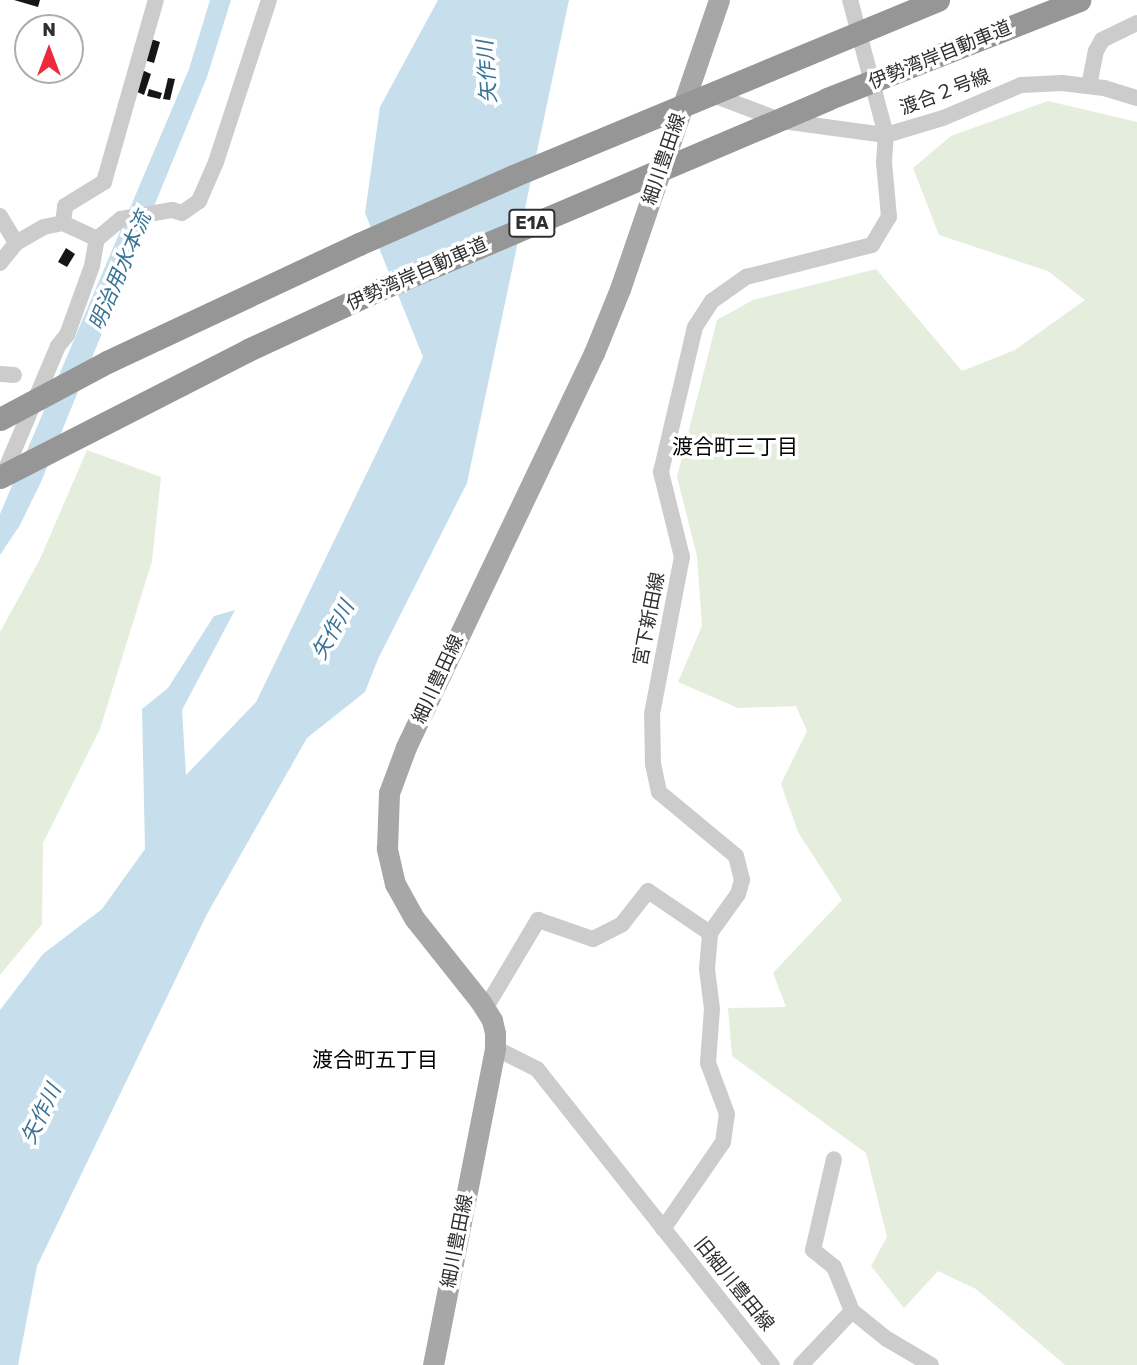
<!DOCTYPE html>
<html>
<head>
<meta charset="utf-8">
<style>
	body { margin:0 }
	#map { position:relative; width:1137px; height:1365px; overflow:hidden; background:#fff; font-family:Rubik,"Noto Sans JP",sans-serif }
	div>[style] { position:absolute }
	.green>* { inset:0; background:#e5eddc }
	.water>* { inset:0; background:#c7dfed }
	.building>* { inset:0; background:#161616 }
	.minor>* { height:16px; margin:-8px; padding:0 8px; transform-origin:8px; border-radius:8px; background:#ccc }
	.major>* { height:21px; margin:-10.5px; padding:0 10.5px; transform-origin:10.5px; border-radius:10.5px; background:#a7a7a7 }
	.highway-bridge>* { height:23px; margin:-11.5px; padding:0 11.5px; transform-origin:11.5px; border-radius:11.5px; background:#969696 }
	span { translate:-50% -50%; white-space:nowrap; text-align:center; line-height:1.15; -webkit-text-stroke:7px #fff; paint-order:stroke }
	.shield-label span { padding:2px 5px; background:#fff; border:2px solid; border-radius:5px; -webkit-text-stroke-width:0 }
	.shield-label { font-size:18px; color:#2f2f2f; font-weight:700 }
	.street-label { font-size:19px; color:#2f2f2f }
	.water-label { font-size:21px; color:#397395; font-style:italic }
	.neighbourhood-label { font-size:21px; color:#000 }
	.north { position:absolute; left:14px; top:14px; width:70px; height:70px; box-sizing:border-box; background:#fff; border:2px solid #acacac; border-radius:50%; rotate:0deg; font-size:19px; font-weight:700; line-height:28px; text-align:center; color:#2f2f2f }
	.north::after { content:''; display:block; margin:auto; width:24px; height:32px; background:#ed2a3b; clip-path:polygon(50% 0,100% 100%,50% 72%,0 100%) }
</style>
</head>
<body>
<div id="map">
	<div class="green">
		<div style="clip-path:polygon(1048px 101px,1137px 122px,1137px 1365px,1065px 1365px,976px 1289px,938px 1271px,904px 1308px,871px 1266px,887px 1237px,866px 1153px,732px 1056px,728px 1008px,786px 1007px,773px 973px,842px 900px,798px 832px,781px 784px,807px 731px,796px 706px,738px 708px,678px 682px,702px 626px,697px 556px,677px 477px,717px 320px,753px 300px,876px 269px,962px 371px,1015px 350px,1085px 300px,1048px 271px,939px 235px,913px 168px,951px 136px)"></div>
		<div style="clip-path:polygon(87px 450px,161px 477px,152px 561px,100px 729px,43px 843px,42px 924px,0 975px,0 632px,40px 559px)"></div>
	</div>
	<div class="water">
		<div style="clip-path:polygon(210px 0,231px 0,207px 77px,41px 482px,20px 525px,0 555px,0 514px,189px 69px)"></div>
		<div style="clip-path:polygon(438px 0,569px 0,467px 483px,378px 659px,365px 692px,307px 738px,207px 914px,37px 1266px,18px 1365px,0 1365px,0 1010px,43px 954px,102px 909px,145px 849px,142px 709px,168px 688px,214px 616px,235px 610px,182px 710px,186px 775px,256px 702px,423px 357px,365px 213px,380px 107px)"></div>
	</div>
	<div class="building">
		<div style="clip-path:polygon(14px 0,40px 0,38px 7px)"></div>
		<div style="clip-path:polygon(151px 39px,160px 42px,154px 63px,144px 60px)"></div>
		<div style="clip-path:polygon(142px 70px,151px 74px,144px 95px,135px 91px)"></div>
		<div style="clip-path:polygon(168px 78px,175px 79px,170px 100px,163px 99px)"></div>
		<div style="clip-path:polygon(149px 89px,162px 93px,160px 99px,147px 96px)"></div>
		<div style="clip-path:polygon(66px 248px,75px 254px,67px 267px,58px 262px)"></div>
	</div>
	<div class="minor">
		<div style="left:1089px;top:86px;width:36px;rotate:-79deg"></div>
		<div style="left:1096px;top:51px;width:13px;rotate:-61deg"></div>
		<div style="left:1102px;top:40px;width:39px;rotate:-26deg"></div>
		<div style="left:708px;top:93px;width:79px;rotate:20.7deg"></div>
		<div style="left:782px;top:121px;width:105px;rotate:7.7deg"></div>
		<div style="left:886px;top:135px;width:59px;rotate:-16.6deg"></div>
		<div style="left:943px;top:118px;width:85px;rotate:-22.9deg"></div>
		<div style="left:1021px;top:85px;width:41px;rotate:-2.8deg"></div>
		<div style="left:1062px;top:83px;width:42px;rotate:6.8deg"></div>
		<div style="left:1104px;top:88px;width:34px;rotate:17deg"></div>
		<div style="left:0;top:216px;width:31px;rotate:59deg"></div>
		<div style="left:63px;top:223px;width:17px;rotate:-83deg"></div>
		<div style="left:65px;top:206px;width:46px;rotate:-31.6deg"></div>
		<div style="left:104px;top:182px;width:189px;rotate:-74.1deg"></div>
		<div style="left:0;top:263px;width:26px;rotate:-51deg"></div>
		<div style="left:16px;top:243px;width:32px;rotate:-30deg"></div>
		<div style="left:44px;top:227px;width:19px;rotate:-12deg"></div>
		<div style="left:63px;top:223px;width:38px;rotate:25deg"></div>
		<div style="left:97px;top:239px;width:31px;rotate:-40deg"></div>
		<div style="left:121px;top:219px;width:52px;rotate:-10deg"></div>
		<div style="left:172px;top:210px;width:10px;rotate:17deg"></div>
		<div style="left:182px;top:213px;width:21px;rotate:-35deg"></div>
		<div style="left:199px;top:201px;width:43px;rotate:-66.4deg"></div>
		<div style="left:216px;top:162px;width:170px;rotate:-71.9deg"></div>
		<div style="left:0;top:374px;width:14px;rotate:4deg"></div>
		<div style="left:2px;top:478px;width:143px;rotate:-67deg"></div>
		<div style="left:58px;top:346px;width:14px;rotate:-51deg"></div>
		<div style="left:67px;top:335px;width:73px;rotate:-70.1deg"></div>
		<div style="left:92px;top:266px;width:27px;rotate:-80deg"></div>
		<div style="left:485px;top:1009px;width:104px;rotate:-59.2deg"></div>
		<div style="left:538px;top:920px;width:58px;rotate:19.1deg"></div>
		<div style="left:593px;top:939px;width:33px;rotate:-27deg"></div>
		<div style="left:622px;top:924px;width:42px;rotate:-51.8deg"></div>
		<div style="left:648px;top:891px;width:75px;rotate:34.1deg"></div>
		<div style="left:495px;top:1048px;width:47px;rotate:26.6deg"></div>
		<div style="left:537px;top:1069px;width:378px;rotate:51.6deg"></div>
		<div style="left:663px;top:1229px;width:106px;rotate:-55.4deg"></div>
		<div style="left:723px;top:1142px;width:28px;rotate:-82deg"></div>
		<div style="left:727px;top:1114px;width:54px;rotate:-110.4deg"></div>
		<div style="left:708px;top:1063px;width:54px;rotate:-85.8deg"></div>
		<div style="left:712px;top:1009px;width:40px;rotate:-97.1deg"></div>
		<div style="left:707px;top:969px;width:36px;rotate:-85deg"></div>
		<div style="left:710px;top:933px;width:48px;rotate:-54.3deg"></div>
		<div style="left:738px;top:894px;width:15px;rotate:-74deg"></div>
		<div style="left:742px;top:880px;width:25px;rotate:-104deg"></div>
		<div style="left:736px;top:856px;width:100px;rotate:-140.3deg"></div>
		<div style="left:659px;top:792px;width:29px;rotate:-102deg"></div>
		<div style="left:653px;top:764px;width:50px;rotate:-91.1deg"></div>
		<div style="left:652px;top:714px;width:160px;rotate:-79.2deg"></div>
		<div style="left:682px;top:557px;width:88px;rotate:-103.9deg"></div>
		<div style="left:661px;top:472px;width:149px;rotate:-76.8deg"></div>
		<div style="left:695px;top:327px;width:31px;rotate:-57deg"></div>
		<div style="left:712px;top:301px;width:42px;rotate:-35.2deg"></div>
		<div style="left:746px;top:277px;width:130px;rotate:-14.3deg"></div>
		<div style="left:872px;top:245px;width:33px;rotate:-59deg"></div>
		<div style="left:889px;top:217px;width:55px;rotate:-95.2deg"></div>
		<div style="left:884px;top:162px;width:27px;rotate:-86deg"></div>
		<div style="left:886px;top:135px;width:140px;rotate:-104.9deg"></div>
		<div style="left:852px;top:1311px;width:45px;rotate:38.7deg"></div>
		<div style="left:887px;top:1339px;width:51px;rotate:30.6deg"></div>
		<div style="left:801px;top:1365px;width:74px;rotate:-46.6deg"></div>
		<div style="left:852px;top:1311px;width:48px;rotate:-112.2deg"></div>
		<div style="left:834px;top:1267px;width:27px;rotate:-141deg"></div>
		<div style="left:813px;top:1250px;width:93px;rotate:-77deg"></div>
	</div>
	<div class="major">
		<div style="left:433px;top:1365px;width:323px;rotate:-78.9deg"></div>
		<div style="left:495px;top:1048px;width:15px;rotate:-90deg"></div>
		<div style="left:495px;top:1033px;width:13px;rotate:-103deg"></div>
		<div style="left:492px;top:1020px;width:22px;rotate:-122deg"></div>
		<div style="left:480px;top:1001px;width:106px;rotate:-128.5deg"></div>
		<div style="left:414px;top:918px;width:39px;rotate:-119deg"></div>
		<div style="left:395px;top:884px;width:37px;rotate:-103deg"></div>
		<div style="left:387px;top:848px;width:55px;rotate:-87.9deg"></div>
		<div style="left:389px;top:793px;width:49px;rotate:-69.7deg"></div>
		<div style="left:406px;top:747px;width:437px;rotate:-64.5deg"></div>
		<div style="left:594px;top:353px;width:69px;rotate:-67.9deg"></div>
		<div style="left:620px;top:289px;width:305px;rotate:-71.1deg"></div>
	</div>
	<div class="highway-bridge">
		<div style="left:0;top:419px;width:121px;rotate:-28deg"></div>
		<div style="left:107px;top:362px;width:278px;rotate:-25.1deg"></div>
		<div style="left:359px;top:244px;width:168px;rotate:-23.8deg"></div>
		<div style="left:513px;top:176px;width:460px;rotate:-22.5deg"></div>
		<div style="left:0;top:477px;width:279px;rotate:-27.1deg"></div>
		<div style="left:248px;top:350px;width:143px;rotate:-24.8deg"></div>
		<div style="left:378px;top:290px;width:488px;rotate:-23deg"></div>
		<div style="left:827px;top:99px;width:271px;rotate:-21.4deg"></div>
	</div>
	<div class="shield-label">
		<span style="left:532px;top:223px">E1A</span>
	</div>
	<div class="street-label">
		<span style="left:940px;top:55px;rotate:-22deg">伊勢湾岸自動車道</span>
		<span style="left:945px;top:92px;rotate:-21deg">渡合２号線</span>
		<span style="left:664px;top:159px;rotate:-71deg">細川豊田線</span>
		<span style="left:417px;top:274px;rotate:-24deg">伊勢湾岸自動車道</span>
		<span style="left:649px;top:619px;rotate:-79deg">宮下新田線</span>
		<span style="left:438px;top:679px;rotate:-65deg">細川豊田線</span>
		<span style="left:457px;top:1241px;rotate:-79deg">細川豊田線</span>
		<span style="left:734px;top:1284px;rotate:51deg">旧細川豊田線</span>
	</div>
	<div class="water-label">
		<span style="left:487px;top:72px;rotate:-94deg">矢作川</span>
		<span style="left:120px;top:271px;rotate:-67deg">明治用水本流</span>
		<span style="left:333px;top:630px;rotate:-61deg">矢作川</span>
		<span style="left:41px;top:1114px;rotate:-64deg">矢作川</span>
	</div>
	<div class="neighbourhood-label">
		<span style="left:735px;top:447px">渡合町三丁目</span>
		<span style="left:375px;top:1060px">渡合町五丁目</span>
	</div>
	<div class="north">N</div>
</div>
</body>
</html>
